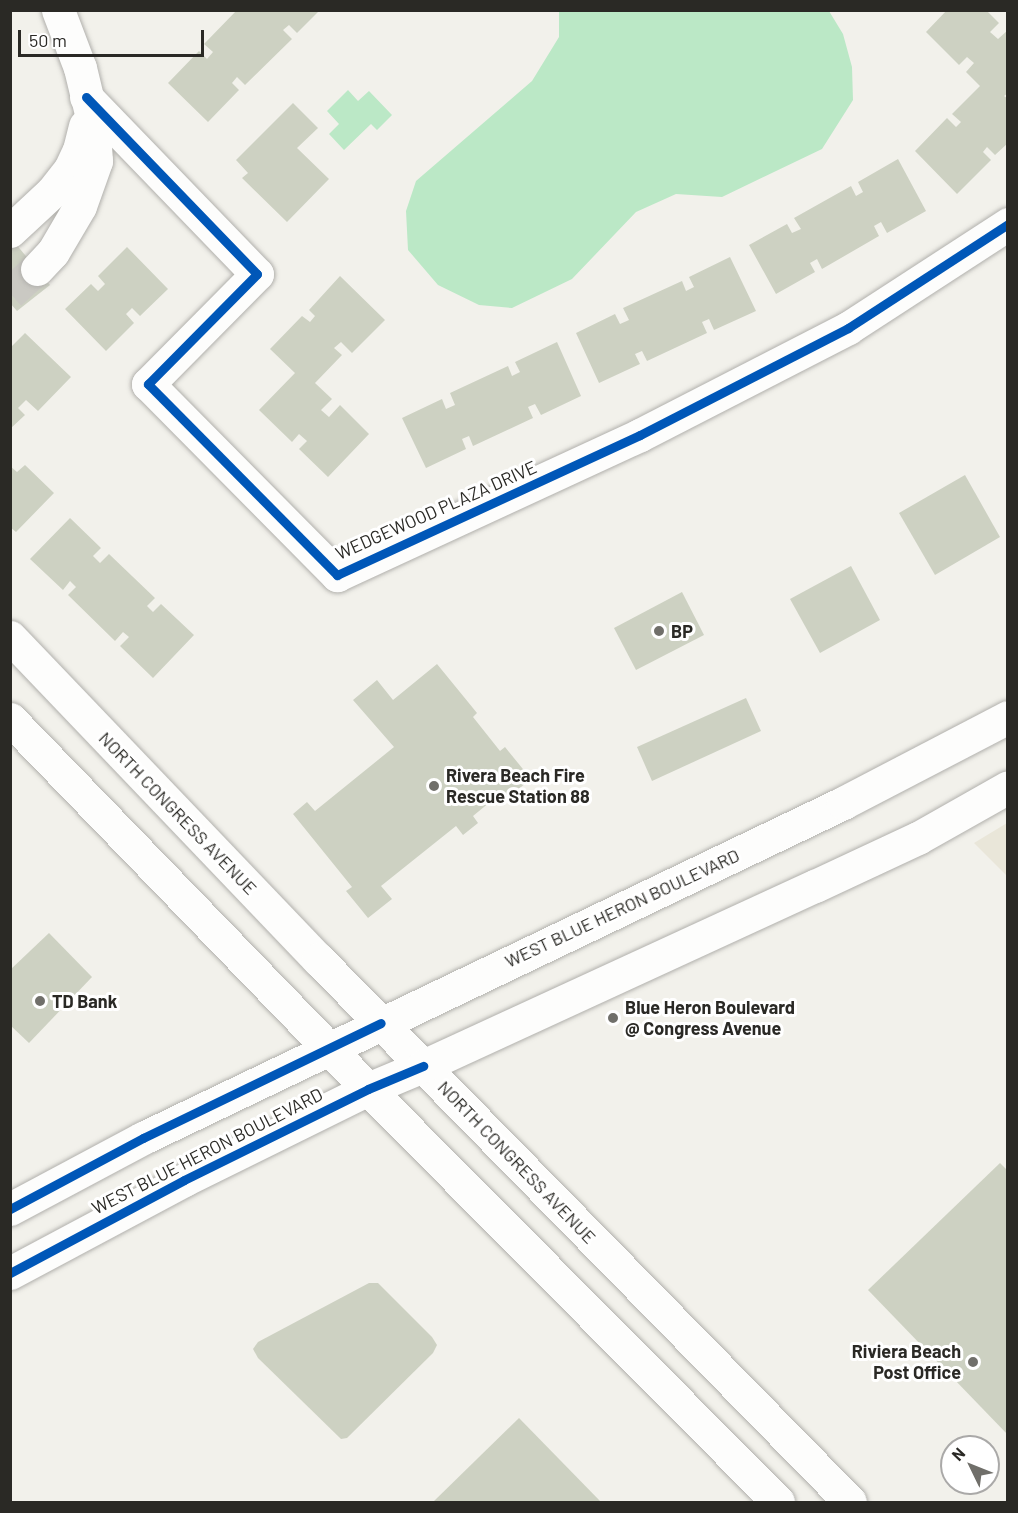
<!DOCTYPE html>
<html>
<head>
<meta charset="utf-8">
<style>
	body { margin:0 }
	#map { position:relative; width:1018px; height:1513px; overflow:hidden; background:#f2f1eb; font-family:Barlow,sans-serif }
	div>[style] { position:absolute }
	.built>* { inset:0; background:#e9e6d9 }
	.water>* { inset:0; background:#bbe8c6 }
	.building>* { inset:0; background:#cdd1c2 }
	.minor-tunnel>* { height:33px; margin-top:-16.5px; transform-origin:0; background:repeating-linear-gradient(90deg,#cac9c3 0 33px,transparent 0 49px) }
	.roads { filter:drop-shadow(0 0 2px #b1b0ac) drop-shadow(0 0 2px #b1b0ac) }
	.minor>* { height:33px; margin:-16.5px; padding:0 16.5px; transform-origin:16.5px; border-radius:16.5px; background:#fdfdfc }
	.major>* { height:33px; margin:-16.5px; padding:0 16.5px; transform-origin:16.5px; border-radius:16.5px; background:#fdfdfc }
	.cycleway>* { height:9px; margin:-4.5px; padding:0 4.5px; transform-origin:4.5px; border-radius:4.5px; background:#0057b8 }
	.dots>* { width:16px; height:16px; translate:-50% -50%; box-sizing:border-box; border:3px solid #fff; border-radius:50% }
	span { translate:-50% -50%; white-space:nowrap; text-align:center; line-height:1.15; -webkit-text-stroke:6px #fff; paint-order:stroke }
	.street-label { font-size:18px; color:#2a2925 }
	.poi-label { font-size:18px; color:#2a2925; font-weight:700 }
	.left { translate:0 -50%; text-align:left }
	.right { translate:-100% -50%; text-align:right }
	.frame { position:absolute; inset:0; border:12px solid #2a2925; pointer-events:none }
	.north { position:absolute; left:940px; top:1435px; width:60px; height:60px; box-sizing:border-box; background:#fff; border:2px solid #aaa9a8; border-radius:50%; rotate:313deg; font-size:16px; font-weight:700; line-height:24px; text-align:center; color:#2a2925 }
	.north::after { content:''; display:block; margin:auto; width:21px; height:27px; background:#706f6a; clip-path:polygon(50% 0,100% 100%,50% 72%,0 100%) }
	.scale { position:absolute; left:18px; top:30px; width:186px; height:27px; box-sizing:border-box; border:3px solid #2a2925; border-top:0; padding-left:8px; font-size:18px; line-height:21px; white-space:nowrap; color:#2a2925; -webkit-text-stroke:4px #fff; paint-order:stroke }
</style>
</head>
<body>
<div id="map">
	<div class="built">
		<div style="clip-path:polygon(1007px 823px,1007px 876px,974px 843px)"></div>
	</div>
	<div class="water">
		<div style="clip-path:polygon(559px 11px,829px 11px,843px 34px,852px 67px,853px 100px,822px 149px,722px 197px,676px 194px,636px 212px,572px 279px,512px 308px,479px 305px,438px 285px,408px 250px,406px 211px,416px 181px,532px 81px,559px 37px)"></div>
		<div style="clip-path:polygon(348px 90px,358px 101px,369px 91px,392px 115px,377px 130px,371px 124px,344px 150px,329px 134px,339px 124px,327px 111px)"></div>
	</div>
	<div class="building">
		<div style="clip-path:polygon(237px 10px,320px 10px,297px 33px,289px 25px,283px 30px,292px 39px,245px 85px,237px 77px,232px 83px,239px 90px,208px 122px,168px 83px,199px 51px,207px 59px,213px 52px,204px 44px)"></div>
		<div style="clip-path:polygon(947px 10px,986px 10px,999px 23px,990px 32px,998px 39px,1008px 30px,1008px 93px,1004px 96px,1008px 99px,1008px 143px,995px 155px,987px 147px,983px 152px,991px 160px,957px 194px,915px 151px,947px 118px,956px 127px,961px 122px,952px 114px,980px 86px,966px 72px,974px 63px,967px 57px,959px 65px,926px 32px)"></div>
		<div style="clip-path:polygon(293px 103px,318px 128px,297px 148px,329px 179px,287px 222px,242px 178px,248px 173px,236px 160px)"></div>
		<div style="clip-path:polygon(898px 159px,926px 211px,887px 233px,881px 222px,874px 226px,879px 236px,822px 269px,817px 259px,810px 263px,815px 272px,776px 294px,749px 245px,787px 224px,792px 233px,801px 229px,794px 218px,851px 186px,856px 196px,863px 192px,858px 182px)"></div>
		<div style="clip-path:polygon(10px 237px,50px 285px,17px 311px,10px 303px)"></div>
		<div style="clip-path:polygon(127px 247px,168px 289px,140px 316px,132px 308px,126px 314px,134px 323px,106px 351px,65px 309px,91px 284px,98px 291px,105px 284px,98px 276px)"></div>
		<div style="clip-path:polygon(730px 257px,756px 311px,714px 330px,709px 319px,702px 322px,707px 333px,647px 361px,642px 351px,635px 354px,640px 364px,599px 383px,576px 333px,615px 314px,620px 324px,629px 320px,623px 308px,682px 281px,686px 291px,694px 287px,689px 277px)"></div>
		<div style="clip-path:polygon(340px 276px,385px 320px,352px 353px,341px 342px,334px 348px,342px 355px,315px 383px,332px 399px,321px 410px,329px 417px,340px 405px,369px 434px,328px 477px,299px 449px,307px 441px,299px 434px,292px 442px,259px 410px,295px 373px,270px 349px,302px 316px,310px 322px,315px 316px,309px 310px)"></div>
		<div style="clip-path:polygon(25px 333px,71px 377px,38px 411px,26px 400px,18px 408px,25px 415px,10px 429px,10px 348px)"></div>
		<div style="clip-path:polygon(557px 342px,581px 396px,541px 415px,535px 404px,528px 407px,533px 418px,473px 446px,469px 436px,462px 439px,466px 449px,426px 468px,402px 418px,442px 399px,446px 409px,455px 405px,450px 393px,508px 366px,512px 376px,520px 372px,515px 362px)"></div>
		<div style="clip-path:polygon(25px 465px,54px 493px,16px 532px,10px 527px,10px 466px,17px 472px)"></div>
		<div style="clip-path:polygon(965px 475px,1000px 537px,935px 575px,899px 513px)"></div>
		<div style="clip-path:polygon(70px 518px,101px 548px,93px 556px,100px 563px,109px 554px,155px 598px,147px 606px,153px 612px,161px 604px,194px 635px,153px 678px,120px 646px,129px 637px,123px 632px,115px 641px,68px 595px,76px 587px,70px 581px,63px 590px,30px 559px)"></div>
		<div style="clip-path:polygon(851px 566px,880px 620px,820px 653px,790px 599px)"></div>
		<div style="clip-path:polygon(682px 592px,704px 635px,636px 670px,614px 628px)"></div>
		<div style="clip-path:polygon(437px 664px,477px 713px,473px 717px,500px 751px,505px 747px,531px 779px,506px 799px,501px 793px,473px 816px,478px 823px,463px 835px,456px 826px,381px 886px,392px 899px,368px 918px,346px 891px,352px 887px,293px 814px,307px 802px,315px 811px,394px 747px,353px 700px,377px 680px,393px 700px)"></div>
		<div style="clip-path:polygon(746px 698px,761px 731px,652px 781px,637px 747px)"></div>
		<div style="clip-path:polygon(49px 933px,92px 977px,29px 1043px,10px 1025px,10px 970px)"></div>
		<div style="clip-path:polygon(1000px 1163px,1008px 1171px,1008px 1435px,868px 1290px)"></div>
		<div style="clip-path:polygon(369px 1283px,378px 1283px,432px 1337px,437px 1345px,433px 1353px,347px 1438px,341px 1439px,258px 1358px,253px 1349px,258px 1342px)"></div>
		<div style="clip-path:polygon(519px 1418px,601px 1502px,433px 1502px)"></div>
	</div>
	<div class="minor-tunnel">
		<div style="left:10px;top:293px;width:36px;rotate:-42deg"></div>
	</div>
	<div class="roads">
		<div class="minor">
			<div style="left:86px;top:97px;width:246px;rotate:46deg"></div>
			<div style="left:257px;top:274px;width:155px;rotate:134.7deg"></div>
			<div style="left:148px;top:384px;width:269px;rotate:45.3deg"></div>
			<div style="left:337px;top:575px;width:334px;rotate:-24.8deg"></div>
			<div style="left:640px;top:435px;width:234px;rotate:-27.2deg"></div>
			<div style="left:848px;top:328px;width:191px;rotate:-33deg"></div>
			<div style="left:10px;top:231px;width:57px;rotate:-42.9deg"></div>
			<div style="left:52px;top:192px;width:29px;rotate:-52deg"></div>
			<div style="left:70px;top:169px;width:21px;rotate:-65deg"></div>
			<div style="left:79px;top:150px;width:25px;rotate:-76deg"></div>
			<div style="left:37px;top:269px;width:23px;rotate:-47deg"></div>
			<div style="left:53px;top:252px;width:53px;rotate:-59.6deg"></div>
			<div style="left:80px;top:206px;width:48px;rotate:-70.4deg"></div>
			<div style="left:96px;top:161px;width:39px;rotate:-94deg"></div>
			<div style="left:93px;top:122px;width:56px;rotate:-103.5deg"></div>
			<div style="left:80px;top:68px;width:62px;rotate:-110.8deg"></div>
			<div style="left:10px;top:637px;width:446px;rotate:46.3deg"></div>
			<div style="left:318px;top:959px;width:760px;rotate:45.59deg"></div>
			<div style="left:10px;top:719px;width:515px;rotate:45.94deg"></div>
			<div style="left:368px;top:1089px;width:582px;rotate:45.21deg"></div>
		</div>
		<div class="major">
			<div style="left:10px;top:1209px;width:151px;rotate:-28.1deg"></div>
			<div style="left:143px;top:1138px;width:776px;rotate:-25.57deg"></div>
			<div style="left:843px;top:803px;width:186px;rotate:-27.5deg"></div>
			<div style="left:10px;top:1273px;width:197px;rotate:-28.1deg"></div>
			<div style="left:184px;top:1180px;width:205px;rotate:-26.3deg"></div>
			<div style="left:368px;top:1089px;width:60px;rotate:-22.7deg"></div>
			<div style="left:423px;top:1066px;width:431px;rotate:-24.7deg"></div>
			<div style="left:815px;top:886px;width:114px;rotate:-25deg"></div>
			<div style="left:918px;top:838px;width:103px;rotate:-29.5deg"></div>
		</div>
	</div>
	<div class="cycleway">
		<div style="left:86px;top:97px;width:246px;rotate:46deg"></div>
		<div style="left:257px;top:274px;width:155px;rotate:134.7deg"></div>
		<div style="left:148px;top:384px;width:269px;rotate:45.3deg"></div>
		<div style="left:337px;top:575px;width:334px;rotate:-24.8deg"></div>
		<div style="left:640px;top:435px;width:234px;rotate:-27.2deg"></div>
		<div style="left:848px;top:328px;width:191px;rotate:-33deg"></div>
		<div style="left:10px;top:1209px;width:151px;rotate:-28.1deg"></div>
		<div style="left:143px;top:1138px;width:264px;rotate:-25.8deg"></div>
		<div style="left:10px;top:1273px;width:197px;rotate:-28.1deg"></div>
		<div style="left:184px;top:1180px;width:205px;rotate:-26.3deg"></div>
		<div style="left:368px;top:1089px;width:60px;rotate:-22.7deg"></div>
	</div>
	<div class="dots">
		<div style="left:659px;top:631px;background:#706f6a"></div>
		<div style="left:434px;top:786px;background:#706f6a"></div>
		<div style="left:40px;top:1001px;background:#706f6a"></div>
		<div style="left:613px;top:1018px;background:#706f6a"></div>
		<div style="left:973px;top:1362px;background:#706f6a"></div>
	</div>
	<div class="street-label">
		<span style="left:436px;top:510px;rotate:-24deg">WEDGEWOOD PLAZA DRIVE</span>
		<span style="left:178px;top:813px;rotate:46deg">NORTH CONGRESS AVENUE</span>
		<span style="left:622px;top:908px;rotate:-25deg">WEST BLUE HERON BOULEVARD</span>
		<span style="left:207px;top:1151px;rotate:-27deg">WEST BLUE HERON BOULEVARD</span>
		<span style="left:517px;top:1162px;rotate:46deg">NORTH CONGRESS AVENUE</span>
	</div>
	<div class="poi-label">
		<span class="left" style="left:671px;top:631px">BP</span>
		<span class="left" style="left:446px;top:786px">Rivera Beach Fire<br>Rescue Station 88</span>
		<span class="left" style="left:52px;top:1001px">TD Bank</span>
		<span class="left" style="left:625px;top:1018px">Blue Heron Boulevard<br>@ Congress Avenue</span>
		<span class="right" style="left:961px;top:1362px">Riviera Beach<br>Post Office</span>
	</div>
	<div class="frame"></div>
	<div class="north">N</div>
	<div class="scale">50 m</div>
</div>
</body>
</html>
